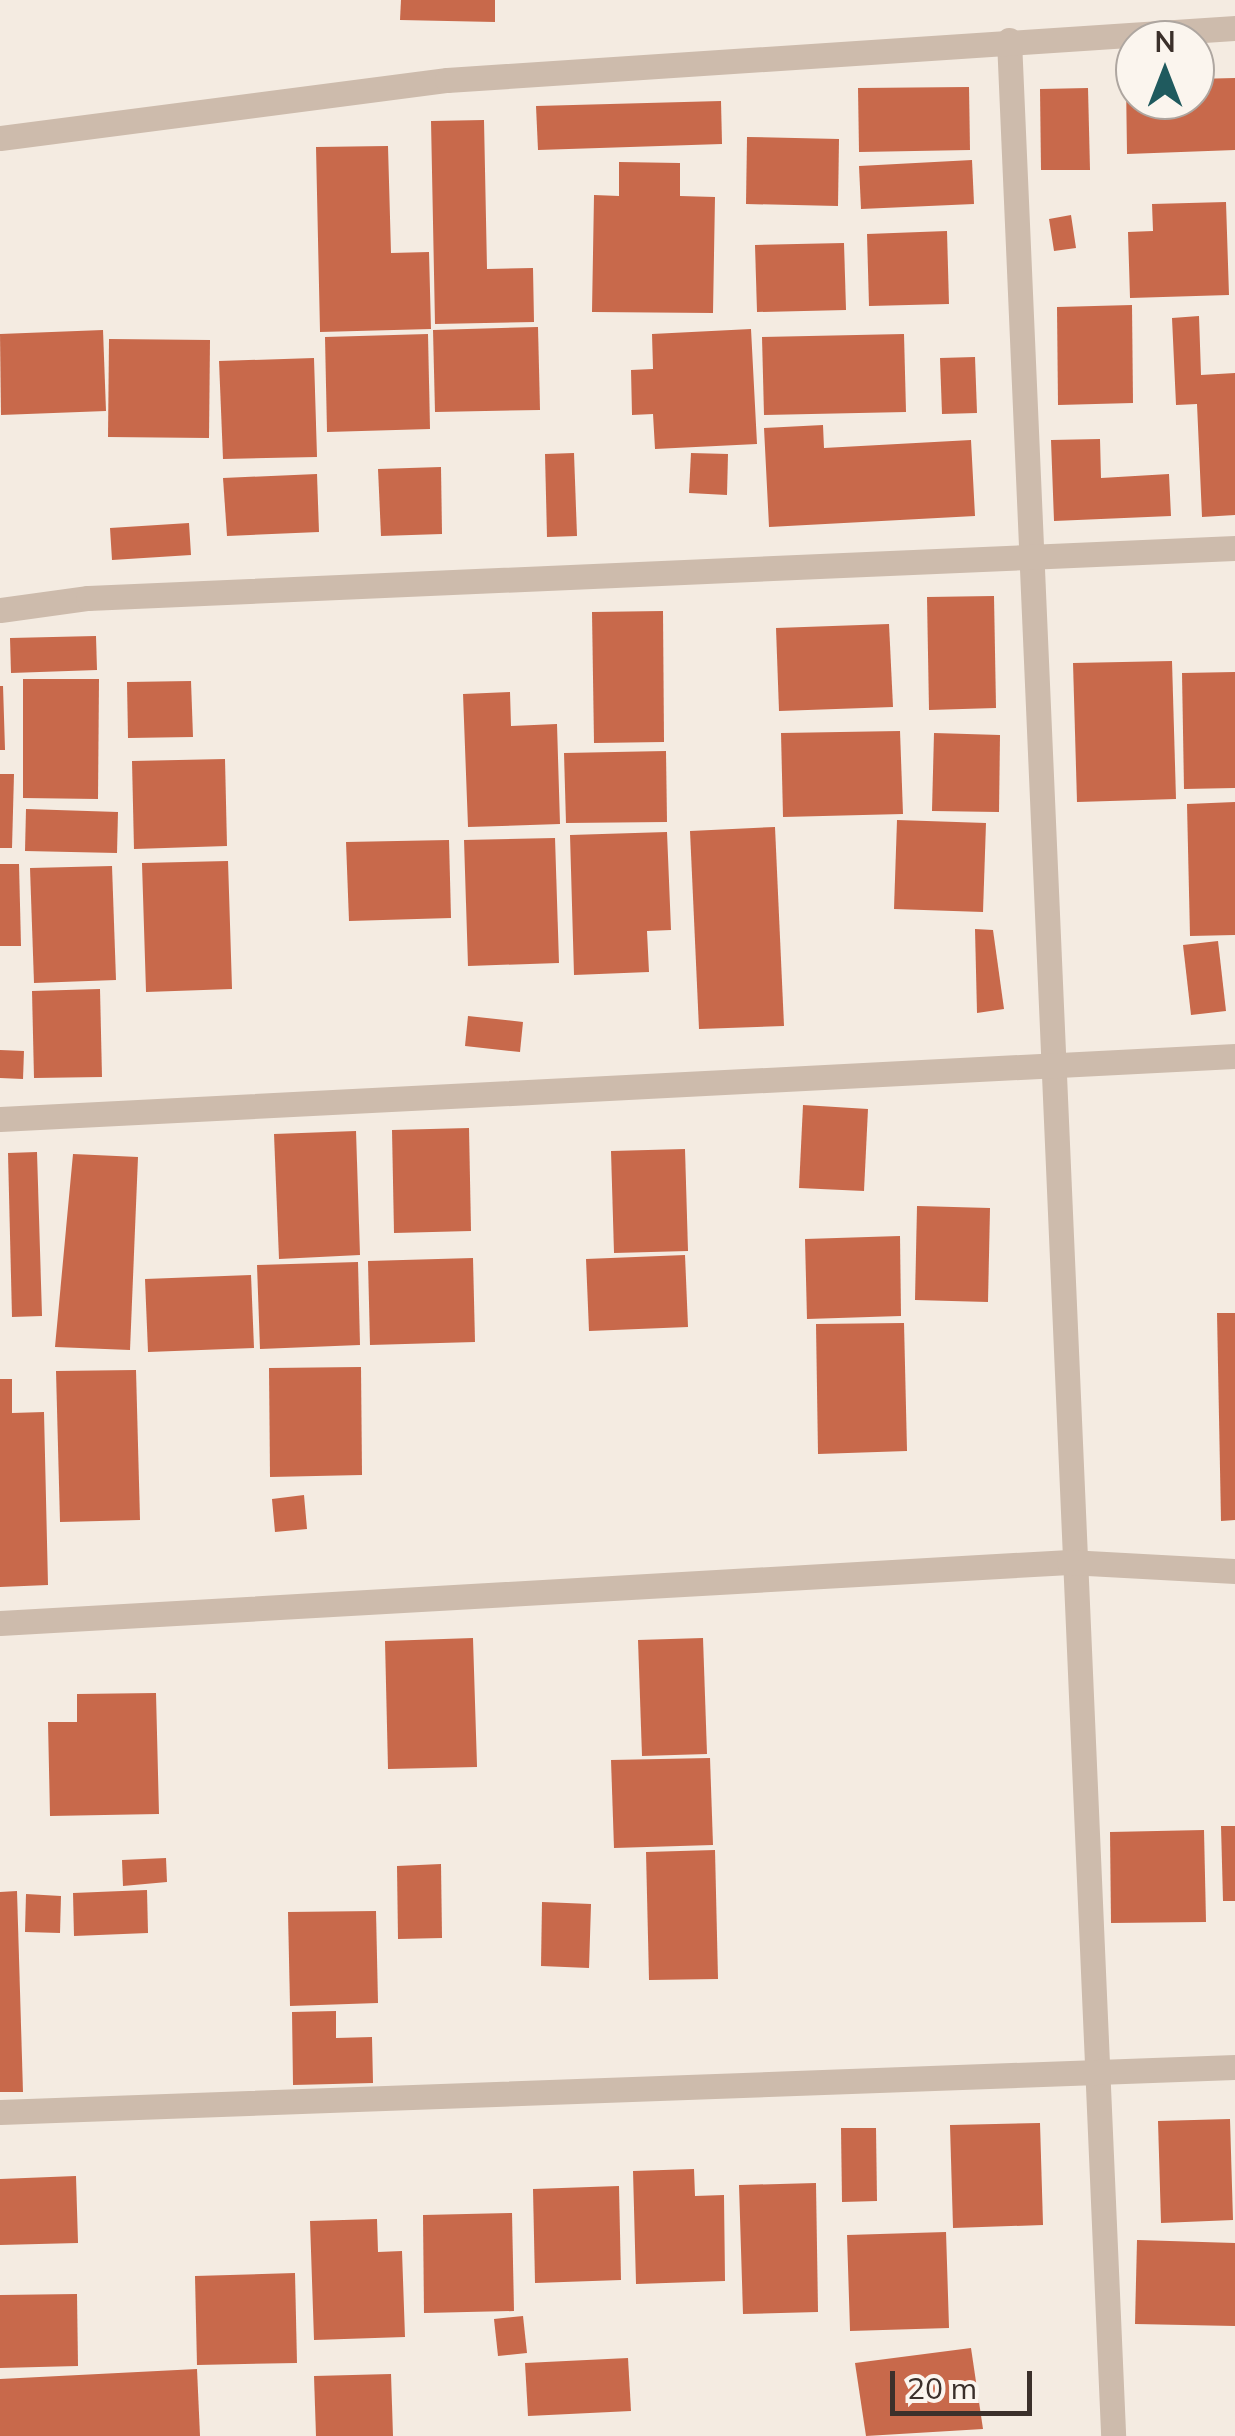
<!DOCTYPE html>
<html>
<head>
<meta charset="utf-8">
<style>
	body { margin:0 }
	#map { position:relative; width:1235px; height:2436px; overflow:hidden; background:#f4ebe1; font-family:Mulish,sans-serif }
	div>[style] { position:absolute }
	.building>* { inset:0; background:#c8694b }
	.minor>* { height:25px; margin:-12.5px; padding:0 12.5px; transform-origin:12.5px; border-radius:12.5px; background:#cdbbac }
	.tertiary>* { height:25px; margin:-12.5px; padding:0 12.5px; transform-origin:12.5px; border-radius:12.5px; background:#cdbbac }
	span { translate:-50% -50%; white-space:nowrap; text-align:center; line-height:1.15; -webkit-text-stroke:8px #fbf5ee; paint-order:stroke }
	.north { position:absolute; left:1115px; top:20px; width:100px; height:100px; box-sizing:border-box; background:#fbf5ee; border:2px solid #aea6a0; border-radius:50%; rotate:0deg; font-size:28px; font-weight:700; line-height:40px; text-align:center; color:#3b302b }
	.north::after { content:''; display:block; margin:auto; width:35px; height:45px; background:#1f5a5e; clip-path:polygon(50% 0,100% 100%,50% 72%,0 100%) }
	.scale { position:absolute; left:890px; top:2371px; width:142px; height:45px; box-sizing:border-box; border:5px solid #3b302b; border-top:0; padding-left:12px; font-size:30px; line-height:35px; white-space:nowrap; color:#3b302b; -webkit-text-stroke:8px #fbf5ee; paint-order:stroke }
</style>
</head>
<body>
<div id="map">
	<div class="building">
		<div style="clip-path:polygon(401px 0,495px 0,495px 22px,400px 20px)"></div>
		<div style="clip-path:polygon(1235px 78px,1235px 150px,1127px 154px,1126px 81px,1135px 81px,1135px 100px,1195px 100px,1195px 79px)"></div>
		<div style="clip-path:polygon(969px 87px,970px 150px,859px 152px,858px 88px)"></div>
		<div style="clip-path:polygon(1088px 88px,1090px 170px,1041px 170px,1040px 89px)"></div>
		<div style="clip-path:polygon(721px 101px,722px 144px,538px 150px,536px 106px)"></div>
		<div style="clip-path:polygon(484px 120px,487px 269px,533px 268px,534px 322px,435px 324px,431px 121px)"></div>
		<div style="clip-path:polygon(747px 137px,839px 139px,838px 206px,746px 204px)"></div>
		<div style="clip-path:polygon(388px 146px,391px 253px,429px 252px,431px 329px,320px 332px,316px 147px)"></div>
		<div style="clip-path:polygon(972px 160px,974px 204px,861px 209px,859px 166px)"></div>
		<div style="clip-path:polygon(619px 162px,680px 163px,680px 196px,715px 197px,713px 313px,592px 312px,594px 195px,619px 196px)"></div>
		<div style="clip-path:polygon(1226px 202px,1229px 295px,1130px 298px,1128px 232px,1153px 231px,1152px 204px)"></div>
		<div style="clip-path:polygon(1071px 215px,1076px 248px,1054px 251px,1049px 219px)"></div>
		<div style="clip-path:polygon(947px 231px,949px 304px,869px 306px,867px 234px)"></div>
		<div style="clip-path:polygon(844px 243px,846px 310px,757px 312px,755px 245px)"></div>
		<div style="clip-path:polygon(1132px 305px,1133px 403px,1058px 405px,1057px 307px)"></div>
		<div style="clip-path:polygon(1199px 316px,1201px 375px,1235px 373px,1235px 515px,1202px 517px,1197px 404px,1176px 405px,1172px 318px)"></div>
		<div style="clip-path:polygon(538px 327px,540px 410px,435px 412px,433px 330px)"></div>
		<div style="clip-path:polygon(751px 329px,757px 444px,655px 449px,653px 414px,632px 415px,631px 370px,653px 369px,652px 334px)"></div>
		<div style="clip-path:polygon(103px 330px,106px 411px,1px 415px,0 334px)"></div>
		<div style="clip-path:polygon(428px 334px,430px 429px,327px 432px,325px 337px)"></div>
		<div style="clip-path:polygon(904px 334px,906px 412px,764px 415px,762px 337px)"></div>
		<div style="clip-path:polygon(109px 339px,210px 340px,209px 438px,108px 437px)"></div>
		<div style="clip-path:polygon(975px 357px,977px 413px,942px 414px,940px 358px)"></div>
		<div style="clip-path:polygon(314px 358px,317px 457px,223px 459px,219px 361px)"></div>
		<div style="clip-path:polygon(823px 425px,824px 448px,971px 440px,975px 516px,769px 527px,764px 428px)"></div>
		<div style="clip-path:polygon(1100px 439px,1101px 478px,1169px 474px,1171px 516px,1054px 521px,1051px 440px)"></div>
		<div style="clip-path:polygon(574px 453px,577px 536px,547px 537px,545px 454px)"></div>
		<div style="clip-path:polygon(691px 453px,728px 454px,727px 495px,689px 493px)"></div>
		<div style="clip-path:polygon(441px 467px,442px 534px,381px 536px,378px 469px)"></div>
		<div style="clip-path:polygon(317px 474px,319px 532px,227px 536px,223px 478px)"></div>
		<div style="clip-path:polygon(189px 523px,191px 555px,112px 560px,110px 528px)"></div>
		<div style="clip-path:polygon(994px 596px,996px 708px,929px 710px,927px 597px)"></div>
		<div style="clip-path:polygon(663px 611px,664px 742px,594px 743px,592px 612px)"></div>
		<div style="clip-path:polygon(889px 624px,893px 707px,779px 711px,776px 628px)"></div>
		<div style="clip-path:polygon(96px 636px,97px 670px,11px 673px,10px 638px)"></div>
		<div style="clip-path:polygon(1172px 661px,1176px 799px,1077px 802px,1073px 663px)"></div>
		<div style="clip-path:polygon(1235px 672px,1235px 788px,1184px 789px,1182px 673px)"></div>
		<div style="clip-path:polygon(23px 679px,99px 679px,98px 799px,23px 798px)"></div>
		<div style="clip-path:polygon(191px 681px,193px 737px,128px 738px,127px 682px)"></div>
		<div style="clip-path:polygon(0 686px,3px 686px,5px 750px,0 750px)"></div>
		<div style="clip-path:polygon(510px 692px,511px 726px,557px 724px,560px 824px,468px 827px,463px 694px)"></div>
		<div style="clip-path:polygon(900px 731px,903px 814px,783px 817px,781px 733px)"></div>
		<div style="clip-path:polygon(934px 733px,1000px 735px,999px 812px,932px 811px)"></div>
		<div style="clip-path:polygon(666px 751px,667px 822px,566px 823px,564px 753px)"></div>
		<div style="clip-path:polygon(225px 759px,227px 846px,134px 849px,132px 761px)"></div>
		<div style="clip-path:polygon(0 774px,14px 774px,12px 848px,0 848px)"></div>
		<div style="clip-path:polygon(1235px 802px,1235px 935px,1190px 936px,1187px 804px)"></div>
		<div style="clip-path:polygon(26px 809px,118px 812px,117px 853px,25px 851px)"></div>
		<div style="clip-path:polygon(897px 820px,986px 823px,983px 912px,894px 909px)"></div>
		<div style="clip-path:polygon(775px 827px,784px 1026px,699px 1029px,690px 831px)"></div>
		<div style="clip-path:polygon(667px 832px,671px 930px,647px 931px,649px 972px,574px 975px,570px 835px)"></div>
		<div style="clip-path:polygon(555px 838px,559px 963px,468px 966px,464px 840px)"></div>
		<div style="clip-path:polygon(449px 840px,451px 918px,349px 921px,346px 842px)"></div>
		<div style="clip-path:polygon(228px 861px,232px 989px,146px 992px,142px 863px)"></div>
		<div style="clip-path:polygon(0 864px,19px 864px,21px 946px,0 946px)"></div>
		<div style="clip-path:polygon(112px 866px,116px 980px,34px 983px,30px 868px)"></div>
		<div style="clip-path:polygon(975px 929px,993px 930px,1004px 1009px,977px 1013px)"></div>
		<div style="clip-path:polygon(1218px 941px,1226px 1011px,1191px 1015px,1183px 945px)"></div>
		<div style="clip-path:polygon(100px 989px,102px 1077px,34px 1078px,32px 991px)"></div>
		<div style="clip-path:polygon(468px 1016px,523px 1022px,520px 1052px,465px 1046px)"></div>
		<div style="clip-path:polygon(0 1050px,24px 1051px,23px 1079px,0 1078px)"></div>
		<div style="clip-path:polygon(803px 1105px,868px 1109px,864px 1191px,799px 1188px)"></div>
		<div style="clip-path:polygon(469px 1128px,471px 1231px,394px 1233px,392px 1130px)"></div>
		<div style="clip-path:polygon(356px 1131px,360px 1255px,279px 1259px,274px 1134px)"></div>
		<div style="clip-path:polygon(685px 1149px,688px 1251px,614px 1253px,611px 1151px)"></div>
		<div style="clip-path:polygon(37px 1152px,42px 1316px,12px 1317px,8px 1153px)"></div>
		<div style="clip-path:polygon(73px 1154px,138px 1157px,130px 1350px,55px 1347px)"></div>
		<div style="clip-path:polygon(917px 1206px,990px 1208px,988px 1302px,915px 1300px)"></div>
		<div style="clip-path:polygon(900px 1236px,901px 1316px,807px 1319px,805px 1239px)"></div>
		<div style="clip-path:polygon(685px 1255px,688px 1327px,589px 1331px,586px 1259px)"></div>
		<div style="clip-path:polygon(473px 1258px,475px 1342px,370px 1345px,368px 1261px)"></div>
		<div style="clip-path:polygon(358px 1262px,360px 1345px,260px 1349px,257px 1265px)"></div>
		<div style="clip-path:polygon(251px 1275px,254px 1348px,148px 1352px,145px 1279px)"></div>
		<div style="clip-path:polygon(1217px 1313px,1235px 1313px,1235px 1520px,1221px 1521px)"></div>
		<div style="clip-path:polygon(904px 1323px,907px 1451px,818px 1454px,816px 1324px)"></div>
		<div style="clip-path:polygon(361px 1367px,362px 1475px,270px 1477px,269px 1368px)"></div>
		<div style="clip-path:polygon(136px 1370px,140px 1520px,60px 1522px,56px 1371px)"></div>
		<div style="clip-path:polygon(0 1379px,12px 1379px,12px 1413px,44px 1412px,48px 1585px,0 1587px)"></div>
		<div style="clip-path:polygon(304px 1495px,307px 1529px,275px 1532px,272px 1499px)"></div>
		<div style="clip-path:polygon(473px 1638px,477px 1767px,388px 1769px,385px 1641px)"></div>
		<div style="clip-path:polygon(703px 1638px,707px 1754px,642px 1756px,638px 1640px)"></div>
		<div style="clip-path:polygon(156px 1693px,159px 1814px,50px 1816px,48px 1722px,77px 1722px,77px 1694px)"></div>
		<div style="clip-path:polygon(710px 1758px,713px 1845px,614px 1848px,611px 1760px)"></div>
		<div style="clip-path:polygon(1221px 1826px,1235px 1826px,1235px 1901px,1223px 1901px)"></div>
		<div style="clip-path:polygon(1204px 1830px,1206px 1922px,1111px 1923px,1110px 1832px)"></div>
		<div style="clip-path:polygon(715px 1850px,718px 1979px,649px 1980px,646px 1852px)"></div>
		<div style="clip-path:polygon(166px 1858px,167px 1882px,123px 1886px,122px 1860px)"></div>
		<div style="clip-path:polygon(441px 1864px,442px 1938px,398px 1939px,397px 1866px)"></div>
		<div style="clip-path:polygon(147px 1890px,148px 1933px,74px 1936px,73px 1893px)"></div>
		<div style="clip-path:polygon(17px 1891px,23px 2092px,0 2092px,0 1892px)"></div>
		<div style="clip-path:polygon(26px 1894px,61px 1896px,60px 1933px,25px 1932px)"></div>
		<div style="clip-path:polygon(542px 1902px,591px 1904px,589px 1968px,541px 1966px)"></div>
		<div style="clip-path:polygon(376px 1911px,378px 2003px,290px 2006px,288px 1912px)"></div>
		<div style="clip-path:polygon(336px 2011px,336px 2038px,372px 2037px,373px 2083px,293px 2085px,292px 2012px)"></div>
		<div style="clip-path:polygon(1230px 2119px,1233px 2220px,1161px 2223px,1158px 2121px)"></div>
		<div style="clip-path:polygon(1040px 2123px,1043px 2225px,953px 2228px,950px 2125px)"></div>
		<div style="clip-path:polygon(841px 2128px,876px 2128px,877px 2201px,842px 2202px)"></div>
		<div style="clip-path:polygon(694px 2169px,695px 2196px,724px 2195px,725px 2281px,636px 2284px,633px 2171px)"></div>
		<div style="clip-path:polygon(76px 2176px,78px 2243px,0 2245px,0 2179px)"></div>
		<div style="clip-path:polygon(816px 2183px,818px 2312px,743px 2314px,739px 2185px)"></div>
		<div style="clip-path:polygon(619px 2186px,621px 2280px,535px 2283px,533px 2189px)"></div>
		<div style="clip-path:polygon(512px 2213px,514px 2311px,424px 2313px,423px 2215px)"></div>
		<div style="clip-path:polygon(377px 2219px,378px 2252px,402px 2251px,405px 2337px,314px 2340px,310px 2221px)"></div>
		<div style="clip-path:polygon(946px 2232px,949px 2328px,850px 2331px,847px 2235px)"></div>
		<div style="clip-path:polygon(1137px 2240px,1235px 2243px,1235px 2326px,1135px 2324px)"></div>
		<div style="clip-path:polygon(295px 2273px,297px 2363px,197px 2365px,195px 2276px)"></div>
		<div style="clip-path:polygon(77px 2294px,78px 2366px,0 2368px,0 2295px)"></div>
		<div style="clip-path:polygon(523px 2316px,527px 2353px,498px 2356px,494px 2319px)"></div>
		<div style="clip-path:polygon(971px 2348px,983px 2429px,866px 2436px,855px 2363px)"></div>
		<div style="clip-path:polygon(628px 2358px,631px 2411px,528px 2416px,525px 2363px)"></div>
		<div style="clip-path:polygon(197px 2369px,200px 2436px,0 2436px,0 2379px)"></div>
		<div style="clip-path:polygon(391px 2374px,393px 2436px,316px 2436px,314px 2376px)"></div>
	</div>
	<div class="minor">
		<div style="left:1009px;top:40px;width:2398px;rotate:87.51deg"></div>
		<div style="left:0;top:610px;width:89px;rotate:-7.8deg"></div>
		<div style="left:88px;top:598px;width:1148px;rotate:-2.5deg"></div>
		<div style="left:0;top:1119px;width:1237px;rotate:-2.92deg"></div>
		<div style="left:0;top:1623px;width:1071px;rotate:-3.27deg"></div>
		<div style="left:1069px;top:1562px;width:166px;rotate:3.1deg"></div>
		<div style="left:0;top:2112px;width:1236px;rotate:-2.09deg"></div>
	</div>
	<div class="tertiary">
		<div style="left:0;top:138px;width:451px;rotate:-7.4deg"></div>
		<div style="left:447px;top:80px;width:790px;rotate:-3.78deg"></div>
	</div>
	<div class="north">N</div>
	<div class="scale">20 m</div>
</div>
</body>
</html>
